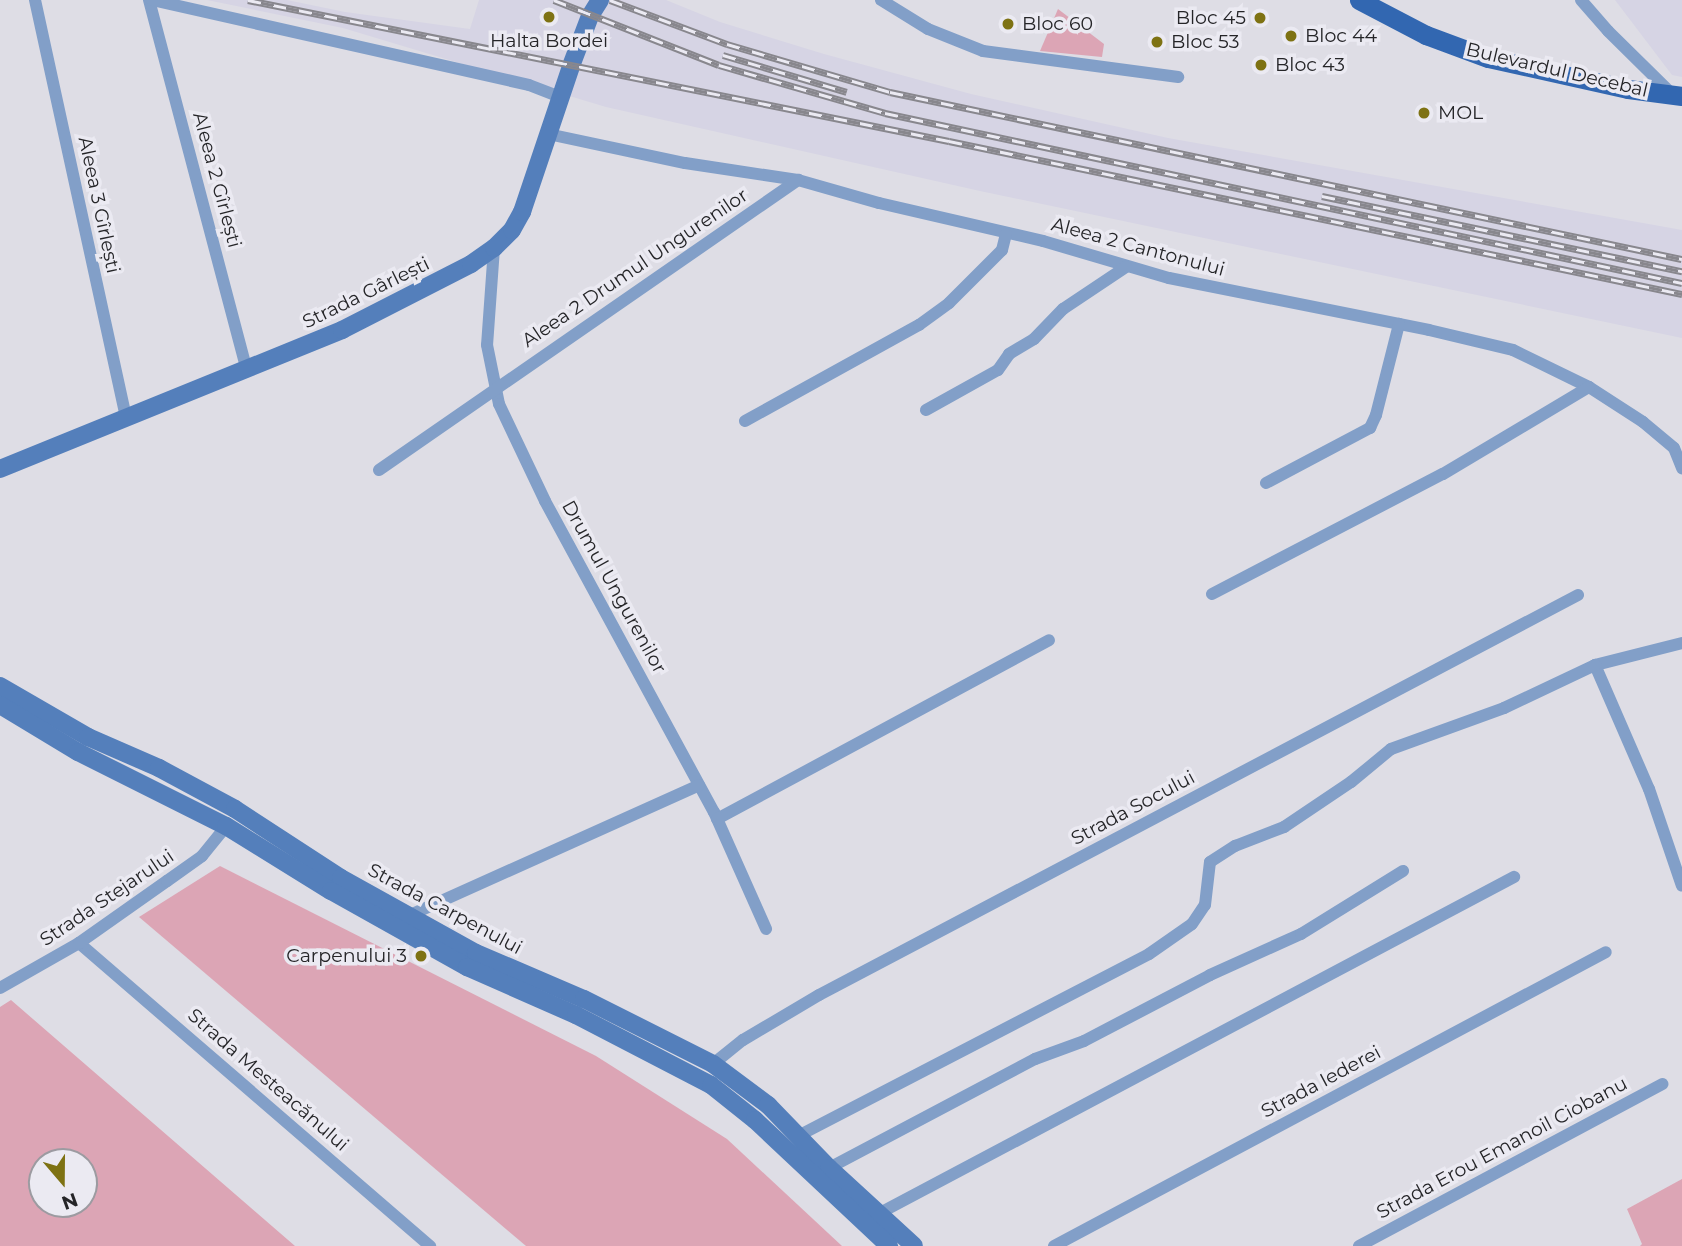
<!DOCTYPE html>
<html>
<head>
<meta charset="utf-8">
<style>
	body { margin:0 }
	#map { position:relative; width:1682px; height:1246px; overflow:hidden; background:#dedde5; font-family:Montserrat,sans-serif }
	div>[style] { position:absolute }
	.built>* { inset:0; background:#d6d4e4 }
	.green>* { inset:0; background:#dca5b5 }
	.street>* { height:12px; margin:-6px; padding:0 6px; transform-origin:6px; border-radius:6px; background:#829fc8 }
	.secondary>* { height:18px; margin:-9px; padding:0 9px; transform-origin:9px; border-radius:9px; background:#547fbb }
	.primary>* { height:19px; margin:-9.5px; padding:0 9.5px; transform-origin:9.5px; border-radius:9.5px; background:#3267b1 }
	.rail>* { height:7px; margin-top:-3.5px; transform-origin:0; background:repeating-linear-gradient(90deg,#ebeaf2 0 13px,#88878d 0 26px); box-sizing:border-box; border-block:2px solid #88878d }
	.dots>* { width:19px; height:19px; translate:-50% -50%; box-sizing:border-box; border:4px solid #ebeaf2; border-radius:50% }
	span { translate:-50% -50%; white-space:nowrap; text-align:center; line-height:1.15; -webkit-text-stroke:7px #ebeaf2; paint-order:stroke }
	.poi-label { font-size:19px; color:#252528 }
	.right { translate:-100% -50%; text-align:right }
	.left { translate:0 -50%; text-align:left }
	.street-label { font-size:19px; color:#252528 }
	.north { position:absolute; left:28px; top:1148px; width:70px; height:70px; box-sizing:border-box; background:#ebeaf2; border:2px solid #9c9ba1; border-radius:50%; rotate:160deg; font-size:19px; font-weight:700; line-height:28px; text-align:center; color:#252528 }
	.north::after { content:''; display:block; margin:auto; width:24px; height:32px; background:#7e7213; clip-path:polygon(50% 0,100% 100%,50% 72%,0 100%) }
</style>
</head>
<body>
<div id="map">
	<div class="built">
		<div style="clip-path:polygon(207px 0,287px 0,345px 12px,470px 29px,479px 0,666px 0,720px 22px,824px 54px,971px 94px,1168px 138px,1682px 230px,1682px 338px,980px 191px,606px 107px,343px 28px)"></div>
		<div style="clip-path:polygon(1615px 0,1682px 0,1682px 77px,1672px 75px)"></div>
	</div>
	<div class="green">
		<div style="clip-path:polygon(1058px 9px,1104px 44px,1102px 57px,1040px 51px)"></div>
		<div style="clip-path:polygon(220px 866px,596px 1056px,727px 1139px,842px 1246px,526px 1246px,139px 917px)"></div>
		<div style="clip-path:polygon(evenodd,11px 1000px,295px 1246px,0 1246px,0 1007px,11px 1000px,42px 1162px,84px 1162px,84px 1204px,42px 1204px,42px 1162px)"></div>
		<div style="clip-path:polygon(1682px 1179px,1682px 1246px,1640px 1246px,1642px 1244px,1627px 1209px)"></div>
	</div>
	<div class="street">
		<div style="left:35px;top:0;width:429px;rotate:77.7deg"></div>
		<div style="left:149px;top:0;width:383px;rotate:75.2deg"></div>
		<div style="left:152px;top:0;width:386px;rotate:12.7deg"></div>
		<div style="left:529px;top:85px;width:33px;rotate:21deg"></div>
		<div style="left:881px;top:0;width:55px;rotate:31.7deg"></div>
		<div style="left:928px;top:29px;width:59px;rotate:21.8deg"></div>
		<div style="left:983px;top:51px;width:197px;rotate:7.6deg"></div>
		<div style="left:1581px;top:0;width:41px;rotate:48.9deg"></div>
		<div style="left:1608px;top:31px;width:91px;rotate:44.6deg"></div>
		<div style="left:548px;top:134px;width:140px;rotate:12deg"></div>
		<div style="left:685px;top:163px;width:114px;rotate:8.6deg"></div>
		<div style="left:798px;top:180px;width:84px;rotate:15.9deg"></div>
		<div style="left:879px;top:203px;width:168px;rotate:13deg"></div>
		<div style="left:1043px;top:241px;width:131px;rotate:16.4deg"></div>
		<div style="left:1169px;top:278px;width:265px;rotate:11.3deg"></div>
		<div style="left:1429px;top:330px;width:86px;rotate:13.4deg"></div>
		<div style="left:1513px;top:350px;width:85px;rotate:26deg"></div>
		<div style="left:1589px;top:387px;width:64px;rotate:32.9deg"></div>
		<div style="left:1643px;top:422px;width:40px;rotate:40deg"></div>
		<div style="left:1674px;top:448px;width:22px;rotate:68deg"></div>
		<div style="left:494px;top:248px;width:97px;rotate:94.1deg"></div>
		<div style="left:487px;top:345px;width:60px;rotate:78.5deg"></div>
		<div style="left:499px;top:404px;width:107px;rotate:64.6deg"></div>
		<div style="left:545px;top:501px;width:354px;rotate:61.5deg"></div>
		<div style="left:714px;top:812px;width:128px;rotate:66deg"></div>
		<div style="left:926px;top:410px;width:82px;rotate:-29.1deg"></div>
		<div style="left:998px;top:370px;width:19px;rotate:-55deg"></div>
		<div style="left:1009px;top:354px;width:29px;rotate:-31deg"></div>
		<div style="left:1034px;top:339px;width:42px;rotate:-46deg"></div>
		<div style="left:1063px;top:309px;width:76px;rotate:-33.7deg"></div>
		<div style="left:745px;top:421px;width:199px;rotate:-28.9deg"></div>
		<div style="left:919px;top:325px;width:37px;rotate:-36deg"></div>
		<div style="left:949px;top:303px;width:75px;rotate:-45deg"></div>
		<div style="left:1002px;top:250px;width:16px;rotate:-76deg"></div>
		<div style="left:379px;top:470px;width:510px;rotate:-34.69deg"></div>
		<div style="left:1266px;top:483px;width:118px;rotate:-27.9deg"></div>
		<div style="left:1370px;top:428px;width:14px;rotate:-65deg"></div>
		<div style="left:1376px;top:415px;width:94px;rotate:-75.8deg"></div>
		<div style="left:1212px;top:594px;width:260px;rotate:-27.5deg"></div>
		<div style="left:1443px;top:474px;width:170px;rotate:-30.8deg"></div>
		<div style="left:1682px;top:643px;width:90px;rotate:165.8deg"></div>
		<div style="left:1595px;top:665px;width:135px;rotate:66.5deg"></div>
		<div style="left:1649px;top:789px;width:102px;rotate:71.2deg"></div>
		<div style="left:717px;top:819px;width:377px;rotate:-28.3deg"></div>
		<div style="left:408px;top:916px;width:319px;rotate:-24.2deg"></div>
		<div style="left:79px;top:943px;width:464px;rotate:40.8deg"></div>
		<div style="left:0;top:988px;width:91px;rotate:-29.7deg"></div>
		<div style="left:79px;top:943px;width:108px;rotate:-35.2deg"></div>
		<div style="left:167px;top:881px;width:43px;rotate:-35.5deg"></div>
		<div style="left:202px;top:856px;width:38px;rotate:-51deg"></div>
		<div style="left:713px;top:1064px;width:38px;rotate:-39deg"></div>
		<div style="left:743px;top:1040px;width:88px;rotate:-30.6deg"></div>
		<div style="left:819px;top:995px;width:858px;rotate:-27.79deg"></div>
		<div style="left:798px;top:1136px;width:395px;rotate:-27.4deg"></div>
		<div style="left:1149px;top:954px;width:52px;rotate:-34.9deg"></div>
		<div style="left:1192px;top:924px;width:23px;rotate:-56deg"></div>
		<div style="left:1205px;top:905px;width:43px;rotate:-83.4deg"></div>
		<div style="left:1210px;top:862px;width:30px;rotate:-33deg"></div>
		<div style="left:1235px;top:846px;width:53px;rotate:-21.2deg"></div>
		<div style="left:1284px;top:827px;width:81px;rotate:-33.9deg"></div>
		<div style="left:1351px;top:782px;width:52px;rotate:-39.5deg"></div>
		<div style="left:1391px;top:749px;width:120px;rotate:-19.9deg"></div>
		<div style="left:1504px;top:708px;width:101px;rotate:-25.3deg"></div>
		<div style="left:829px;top:1168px;width:233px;rotate:-27.9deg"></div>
		<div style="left:1035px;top:1059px;width:52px;rotate:-20.2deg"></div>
		<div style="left:1084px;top:1041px;width:142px;rotate:-27.6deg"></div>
		<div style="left:1210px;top:975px;width:100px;rotate:-24.3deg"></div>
		<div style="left:1301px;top:934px;width:120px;rotate:-31.7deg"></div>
		<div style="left:878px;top:1214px;width:720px;rotate:-27.92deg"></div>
		<div style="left:1054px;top:1246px;width:625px;rotate:-28.04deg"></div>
		<div style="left:1359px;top:1246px;width:344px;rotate:-28.1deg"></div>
	</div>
	<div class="secondary">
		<div style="left:0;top:469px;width:369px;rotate:-22.1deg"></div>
		<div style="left:342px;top:330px;width:145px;rotate:-27.1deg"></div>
		<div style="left:471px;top:264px;width:28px;rotate:-35deg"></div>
		<div style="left:494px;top:248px;width:25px;rotate:-45deg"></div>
		<div style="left:512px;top:230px;width:21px;rotate:-61deg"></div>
		<div style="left:522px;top:212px;width:154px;rotate:-71.4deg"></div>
		<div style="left:571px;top:66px;width:53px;rotate:-69.2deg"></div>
		<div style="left:590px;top:16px;width:19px;rotate:-58deg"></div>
		<div style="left:0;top:686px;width:102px;rotate:30.1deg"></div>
		<div style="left:88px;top:737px;width:77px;rotate:23.6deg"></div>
		<div style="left:159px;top:768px;width:86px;rotate:28.3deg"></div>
		<div style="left:235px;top:809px;width:126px;rotate:33.1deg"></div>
		<div style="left:341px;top:878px;width:154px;rotate:29.1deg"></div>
		<div style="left:476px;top:953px;width:117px;rotate:23.1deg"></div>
		<div style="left:584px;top:999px;width:144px;rotate:26.7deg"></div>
		<div style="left:713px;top:1064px;width:69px;rotate:36.7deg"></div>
		<div style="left:768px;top:1105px;width:88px;rotate:45.9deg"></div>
		<div style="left:829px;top:1168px;width:115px;rotate:42.5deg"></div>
		<div style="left:0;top:705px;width:91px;rotate:31.1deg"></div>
		<div style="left:78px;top:752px;width:165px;rotate:26.6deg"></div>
		<div style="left:226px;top:826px;width:123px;rotate:31.8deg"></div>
		<div style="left:331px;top:891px;width:156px;rotate:29.2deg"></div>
		<div style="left:467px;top:967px;width:119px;rotate:23.8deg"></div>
		<div style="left:576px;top:1015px;width:152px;rotate:27.4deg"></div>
		<div style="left:711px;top:1085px;width:56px;rotate:38.5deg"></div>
		<div style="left:755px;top:1120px;width:184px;rotate:43.2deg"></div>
	</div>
	<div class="primary">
		<div style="left:1359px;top:0;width:76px;rotate:27.6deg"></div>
		<div style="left:1426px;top:35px;width:66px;rotate:20.4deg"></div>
		<div style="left:1488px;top:58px;width:143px;rotate:12.5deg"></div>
		<div style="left:1628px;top:89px;width:54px;rotate:7.4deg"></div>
	</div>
	<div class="rail">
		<div style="left:248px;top:0;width:715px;rotate:11.37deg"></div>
		<div style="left:949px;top:141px;width:749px;rotate:11.79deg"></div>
		<div style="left:554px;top:0;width:177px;rotate:21.5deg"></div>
		<div style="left:719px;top:65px;width:173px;rotate:16.1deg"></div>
		<div style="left:885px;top:113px;width:815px;rotate:12.04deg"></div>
		<div style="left:610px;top:0;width:125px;rotate:20.6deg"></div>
		<div style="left:727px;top:44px;width:170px;rotate:16.4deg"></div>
		<div style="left:890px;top:92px;width:809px;rotate:11.91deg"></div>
		<div style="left:723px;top:55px;width:129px;rotate:16.6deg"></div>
		<div style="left:1322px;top:196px;width:368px;rotate:11.8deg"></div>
	</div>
	<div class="dots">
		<div style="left:549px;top:17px;background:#7e7213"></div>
		<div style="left:1260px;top:18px;background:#7e7213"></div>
		<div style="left:1008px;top:24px;background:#7e7213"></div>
		<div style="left:1291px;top:36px;background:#7e7213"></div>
		<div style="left:1157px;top:42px;background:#7e7213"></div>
		<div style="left:1261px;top:65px;background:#7e7213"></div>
		<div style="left:1424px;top:113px;background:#7e7213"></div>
		<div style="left:421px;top:956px;background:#7e7213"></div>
	</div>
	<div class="poi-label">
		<span class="right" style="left:1246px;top:18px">Bloc 45</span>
		<span class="left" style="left:1022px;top:24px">Bloc 60</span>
		<span class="left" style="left:1305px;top:36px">Bloc 44</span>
		<span style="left:549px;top:41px">Halta Bordei</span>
		<span class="left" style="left:1171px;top:42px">Bloc 53</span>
		<span class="left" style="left:1275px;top:65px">Bloc 43</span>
		<span class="left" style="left:1438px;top:113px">MOL</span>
		<span class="right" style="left:407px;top:956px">Carpenului 3</span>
	</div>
	<div class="street-label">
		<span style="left:1557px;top:70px;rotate:13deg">Bulevardul Decebal</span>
		<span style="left:217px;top:180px;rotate:75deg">Aleea 2 Gîrlești</span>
		<span style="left:99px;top:205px;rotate:78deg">Aleea 3 Gîrlești</span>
		<span style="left:1138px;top:247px;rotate:15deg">Aleea 2 Cantonului</span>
		<span style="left:635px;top:268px;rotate:-34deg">Aleea 2 Drumul Ungurenilor</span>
		<span style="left:366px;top:293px;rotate:-26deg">Strada Gârlești</span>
		<span style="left:614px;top:587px;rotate:61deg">Drumul Ungurenilor</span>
		<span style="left:1133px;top:808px;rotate:-28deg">Strada Socului</span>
		<span style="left:107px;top:898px;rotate:-34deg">Strada Stejarului</span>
		<span style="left:445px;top:909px;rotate:28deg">Strada Carpenului</span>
		<span style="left:268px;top:1080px;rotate:41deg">Strada Mesteacănului</span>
		<span style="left:1321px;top:1082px;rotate:-28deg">Strada Iederei</span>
		<span style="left:1502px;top:1148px;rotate:-28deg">Strada Erou Emanoil Ciobanu</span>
	</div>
	<div class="north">N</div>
</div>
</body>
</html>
